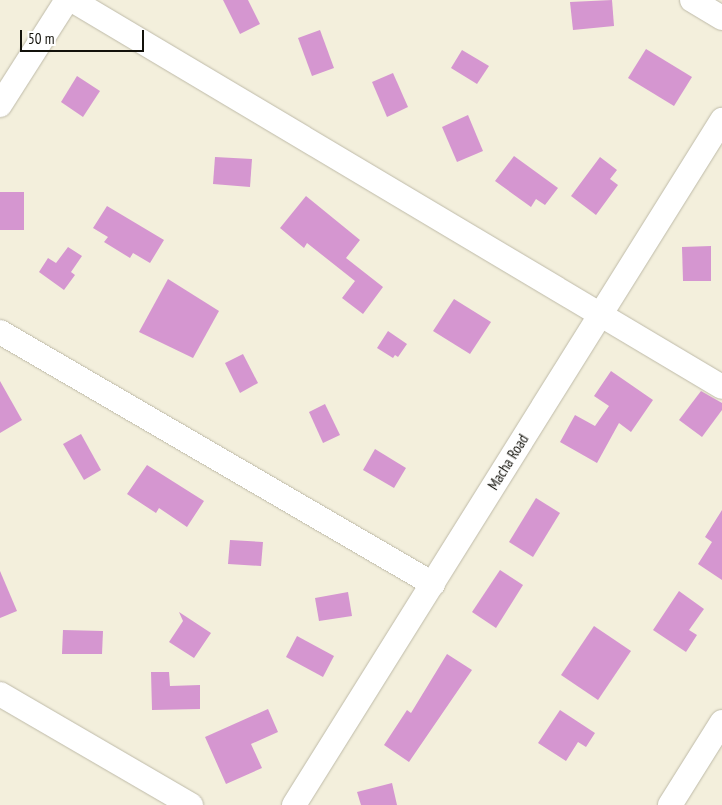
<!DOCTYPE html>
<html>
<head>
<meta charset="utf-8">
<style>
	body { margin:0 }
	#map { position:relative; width:722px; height:805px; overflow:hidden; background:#f3efdc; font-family:"PT Sans Narrow",sans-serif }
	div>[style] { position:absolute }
	.building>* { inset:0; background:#d596d0 }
	.roads { filter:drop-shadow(0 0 1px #bebaa8) drop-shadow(0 0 1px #bebaa8) }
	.minor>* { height:24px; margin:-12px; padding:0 12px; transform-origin:12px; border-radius:12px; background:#fff }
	span { translate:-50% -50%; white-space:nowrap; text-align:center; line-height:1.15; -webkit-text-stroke:4px #fff; paint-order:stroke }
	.street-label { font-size:15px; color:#13120b }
	.scale { position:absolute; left:20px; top:30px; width:124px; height:22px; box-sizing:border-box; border:2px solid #13120b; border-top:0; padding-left:6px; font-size:15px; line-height:18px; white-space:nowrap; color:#13120b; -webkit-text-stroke:4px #fff; paint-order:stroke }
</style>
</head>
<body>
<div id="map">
	<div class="building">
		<div style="clip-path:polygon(223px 0,248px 0,260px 24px,240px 34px)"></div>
		<div style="clip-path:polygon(612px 0,614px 26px,573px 30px,570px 2px)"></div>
		<div style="clip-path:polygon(320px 30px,334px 68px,312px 76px,298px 38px)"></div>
		<div style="clip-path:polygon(646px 49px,692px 77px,674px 106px,628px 78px)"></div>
		<div style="clip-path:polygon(462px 50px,489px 66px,477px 84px,451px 68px)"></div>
		<div style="clip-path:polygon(393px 73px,408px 107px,387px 117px,372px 82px)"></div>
		<div style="clip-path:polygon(77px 76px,100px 91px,83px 117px,61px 102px)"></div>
		<div style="clip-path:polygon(468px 115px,483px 151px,457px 162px,442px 127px)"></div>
		<div style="clip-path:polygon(514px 156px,558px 188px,545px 205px,536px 199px,531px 207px,495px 181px)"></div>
		<div style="clip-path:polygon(215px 157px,252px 159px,250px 187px,213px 184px)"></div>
		<div style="clip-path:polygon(600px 157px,617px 170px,610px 179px,618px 185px,596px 215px,571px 196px)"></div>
		<div style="clip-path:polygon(0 192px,24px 192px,24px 230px,0 230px)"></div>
		<div style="clip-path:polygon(306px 196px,360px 240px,346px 258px,383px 287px,363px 314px,342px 298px,355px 281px,307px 243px,304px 248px,280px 228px)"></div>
		<div style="clip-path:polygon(107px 206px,164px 240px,150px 263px,133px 253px,130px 258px,104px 242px,108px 237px,93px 228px)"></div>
		<div style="clip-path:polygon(711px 246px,711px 281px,683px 281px,682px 247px)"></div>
		<div style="clip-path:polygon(68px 247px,82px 256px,71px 272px,75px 275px,64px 290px,39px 272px,48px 258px,56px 263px)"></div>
		<div style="clip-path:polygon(168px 279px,219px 311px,193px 358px,139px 332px)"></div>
		<div style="clip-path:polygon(454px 299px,491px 322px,470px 354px,433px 331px)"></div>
		<div style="clip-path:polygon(388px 331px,407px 344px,398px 357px,395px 355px,393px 358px,377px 348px)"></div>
		<div style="clip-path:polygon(243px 354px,258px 383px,240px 393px,225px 363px)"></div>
		<div style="clip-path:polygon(611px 371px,653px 400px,631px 432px,619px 423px,597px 463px,560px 442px,575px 415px,595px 426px,609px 406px,594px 396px)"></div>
		<div style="clip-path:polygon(0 381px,22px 420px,0 433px)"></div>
		<div style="clip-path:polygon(701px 391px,722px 403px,722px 410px,702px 437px,679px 420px)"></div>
		<div style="clip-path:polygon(325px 404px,340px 435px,323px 443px,309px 412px)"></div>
		<div style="clip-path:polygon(81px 434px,101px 470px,84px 480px,63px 444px)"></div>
		<div style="clip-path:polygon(375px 449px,406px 468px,394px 488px,363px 470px)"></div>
		<div style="clip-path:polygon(147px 465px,204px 501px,187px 527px,159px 508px,156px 513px,127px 494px)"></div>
		<div style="clip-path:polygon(536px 498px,560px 513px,533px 557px,509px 542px)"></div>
		<div style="clip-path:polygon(722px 510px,722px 580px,698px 564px,712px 542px,705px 537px)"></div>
		<div style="clip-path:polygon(230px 540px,263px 542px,261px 566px,228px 564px)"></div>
		<div style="clip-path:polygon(500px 570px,523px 585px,496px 628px,472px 612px)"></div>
		<div style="clip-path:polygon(0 571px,17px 611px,0 618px)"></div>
		<div style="clip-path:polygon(679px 591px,704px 609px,689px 630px,697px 635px,686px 652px,653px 630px)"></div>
		<div style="clip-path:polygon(348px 592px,352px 616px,319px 621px,315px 598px)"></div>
		<div style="clip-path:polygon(179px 612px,211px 633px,194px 658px,169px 642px,183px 621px)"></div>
		<div style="clip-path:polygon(594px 626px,631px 651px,598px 700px,561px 675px)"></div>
		<div style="clip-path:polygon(63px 630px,103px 631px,102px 654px,62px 654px)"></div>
		<div style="clip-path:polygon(297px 636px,334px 656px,323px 677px,286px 657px)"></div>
		<div style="clip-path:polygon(447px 654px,472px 670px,409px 762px,384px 745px,407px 710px,411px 713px)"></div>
		<div style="clip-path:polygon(151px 672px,169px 672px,170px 686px,200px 685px,200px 709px,152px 710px)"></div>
		<div style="clip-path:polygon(268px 709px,278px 732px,251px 744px,262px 768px,226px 784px,205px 737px)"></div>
		<div style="clip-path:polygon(560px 710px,595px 733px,586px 747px,578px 742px,566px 761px,538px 743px)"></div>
		<div style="clip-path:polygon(392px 783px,397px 805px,361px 805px,357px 792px)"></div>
	</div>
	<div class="roads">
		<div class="minor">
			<div style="left:72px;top:0;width:756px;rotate:30.77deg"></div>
			<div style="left:692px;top:0;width:35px;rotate:31deg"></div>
			<div style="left:0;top:105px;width:125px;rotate:-57.5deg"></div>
			<div style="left:0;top:332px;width:501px;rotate:30.2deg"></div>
			<div style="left:0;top:694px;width:221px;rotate:30.2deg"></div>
			<div style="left:294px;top:805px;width:808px;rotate:-58deg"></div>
			<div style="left:670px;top:805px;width:98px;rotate:-57.9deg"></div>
		</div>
	</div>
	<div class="street-label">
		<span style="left:508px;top:462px;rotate:-58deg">Macha Road</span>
	</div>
	<div class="scale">50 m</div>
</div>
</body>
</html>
